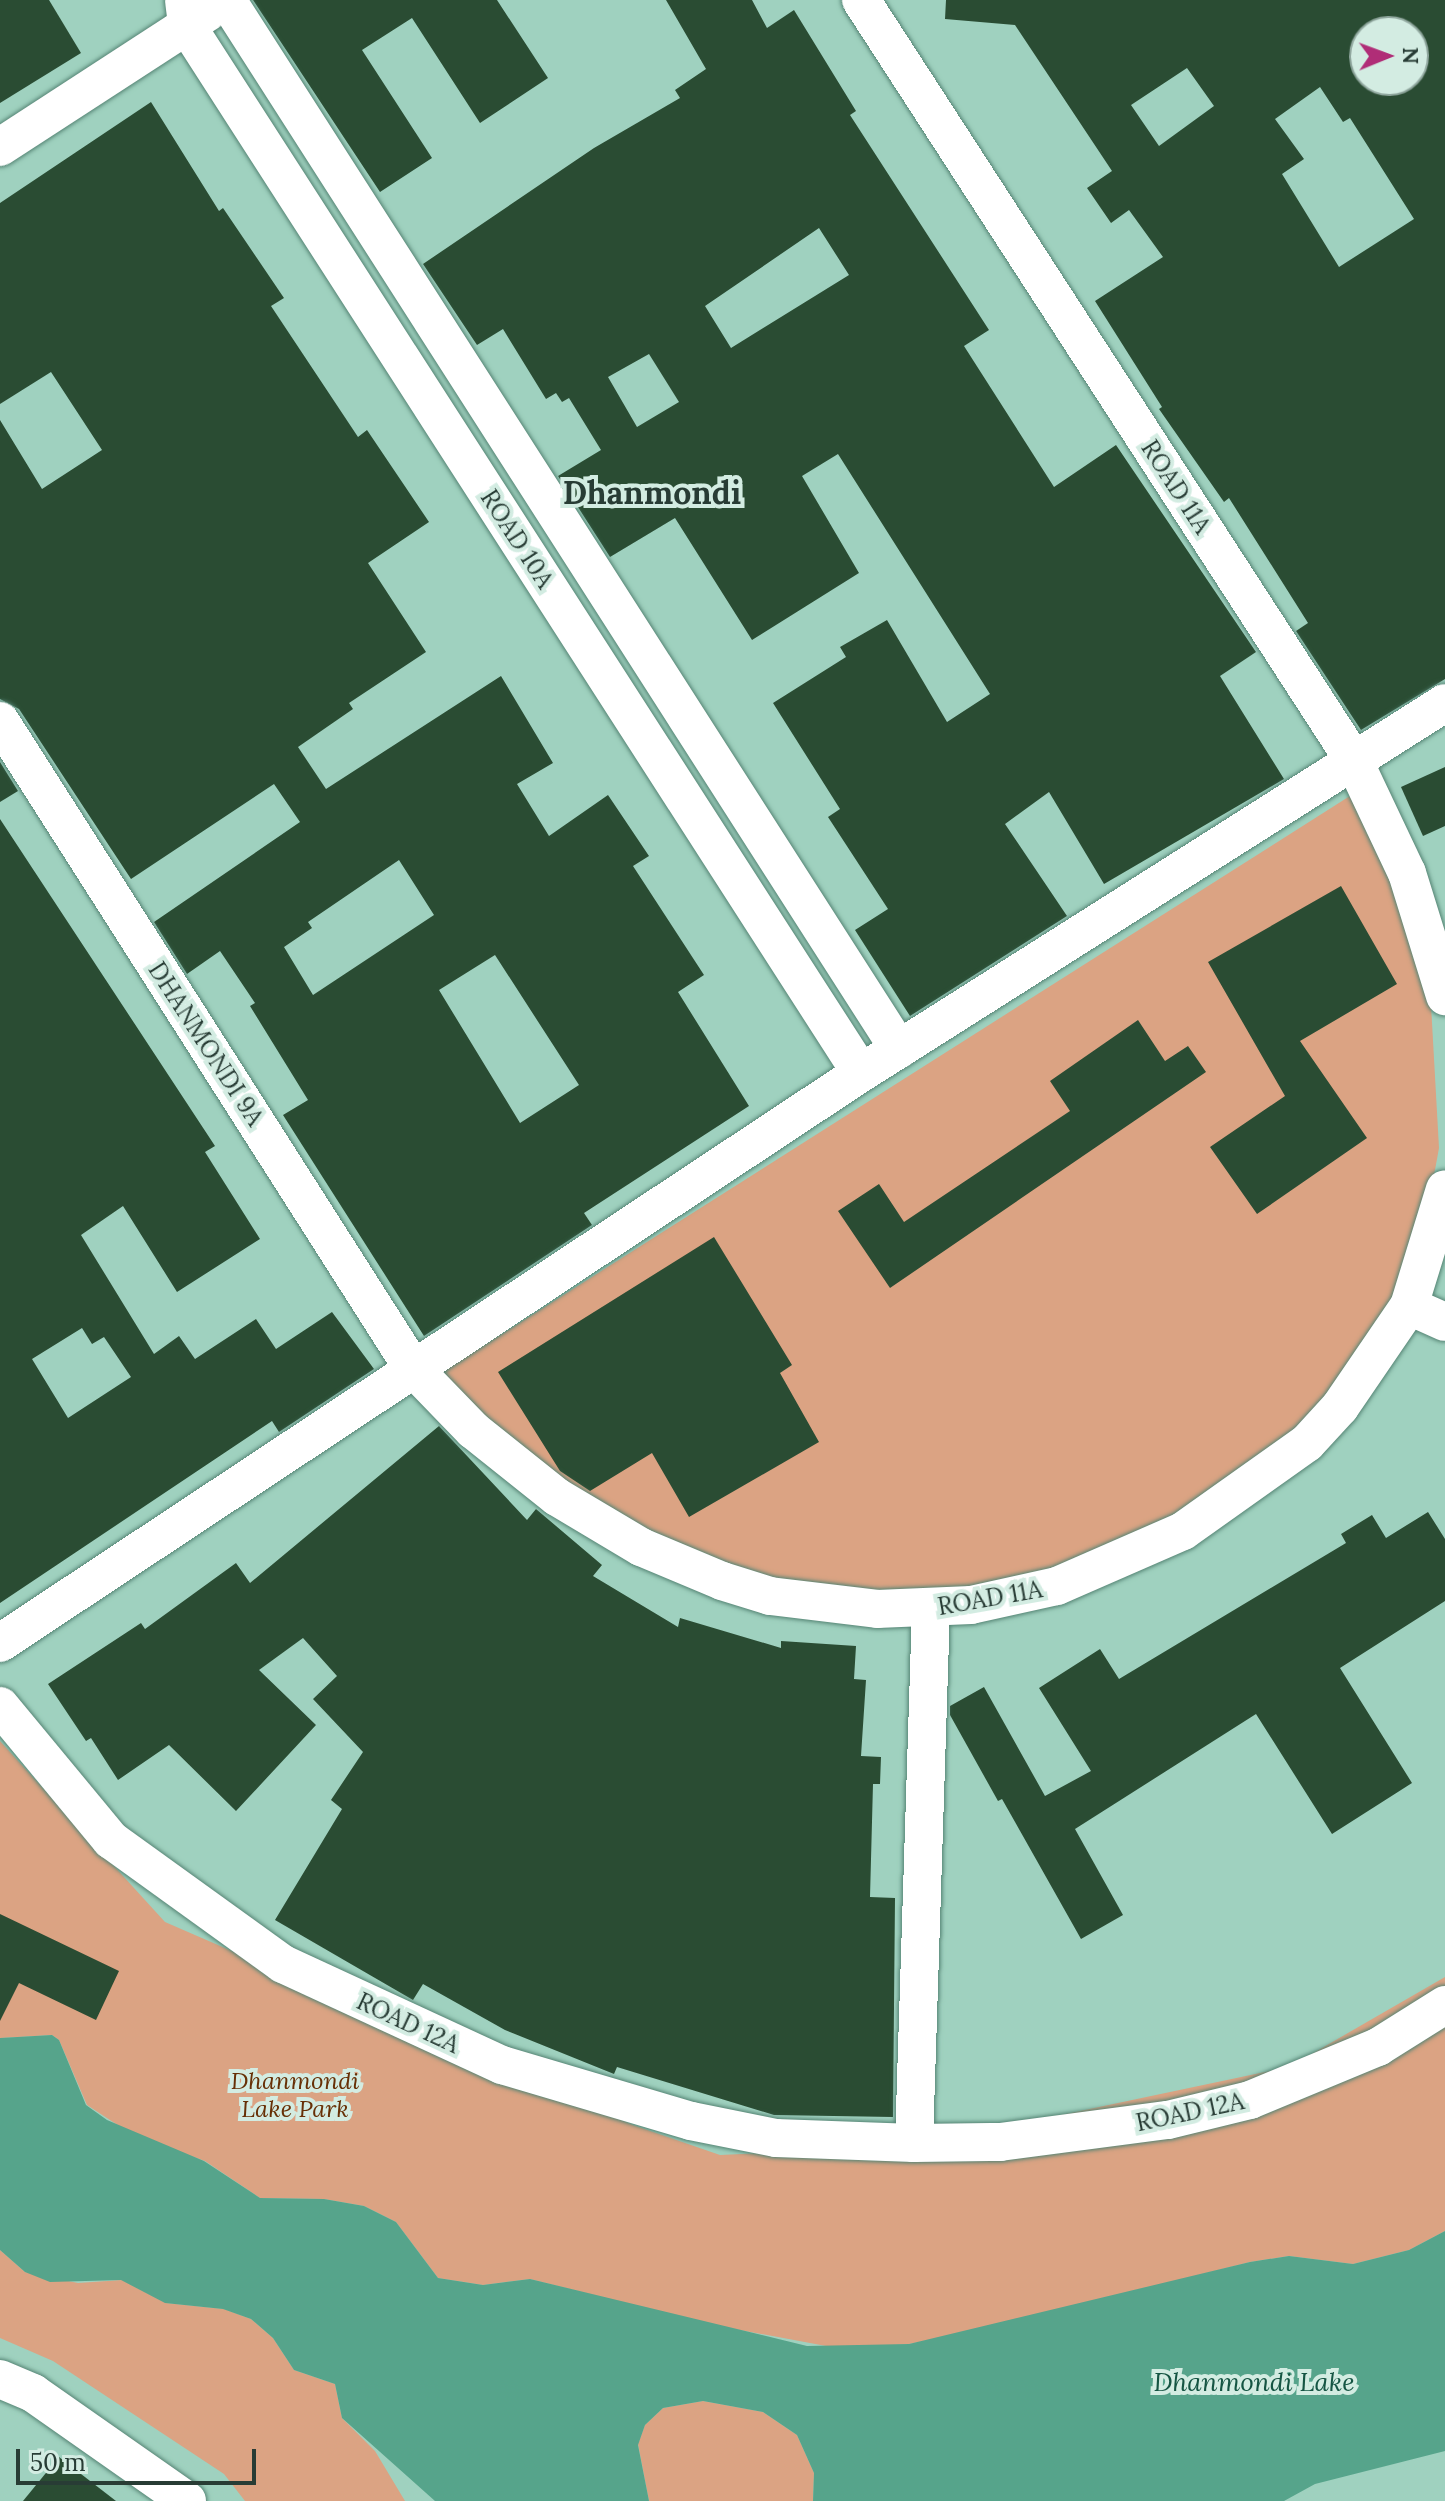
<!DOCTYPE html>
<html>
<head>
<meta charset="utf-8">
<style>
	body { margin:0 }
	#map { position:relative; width:1445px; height:2501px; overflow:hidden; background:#9fd1bf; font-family:Lora,serif }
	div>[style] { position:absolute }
	.green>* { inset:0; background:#dba383 }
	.water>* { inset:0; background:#56a48b }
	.building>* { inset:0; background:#2a4c33 }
	.roads { filter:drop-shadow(0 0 2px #558474) drop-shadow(0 0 2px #558474) }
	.minor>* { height:38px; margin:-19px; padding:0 19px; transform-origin:19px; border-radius:19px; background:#fff }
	span { translate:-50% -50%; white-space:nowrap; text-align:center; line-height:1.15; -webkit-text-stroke:8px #d3ece2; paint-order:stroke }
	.street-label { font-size:24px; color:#283c35 }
	.park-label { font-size:24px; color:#673006; font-style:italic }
	.water-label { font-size:26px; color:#155543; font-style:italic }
	.district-label { font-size:32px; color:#283c35; font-weight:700 }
	.north { position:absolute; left:1349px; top:16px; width:80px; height:80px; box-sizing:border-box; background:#d3ece2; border:2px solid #8fa69d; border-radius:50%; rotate:89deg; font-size:22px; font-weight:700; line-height:32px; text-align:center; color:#283c35 }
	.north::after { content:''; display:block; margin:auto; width:28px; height:36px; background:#b02d77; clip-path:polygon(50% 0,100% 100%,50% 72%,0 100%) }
	.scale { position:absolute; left:16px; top:2449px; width:240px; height:36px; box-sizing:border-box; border:4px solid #283c35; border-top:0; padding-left:10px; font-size:24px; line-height:28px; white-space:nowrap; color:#283c35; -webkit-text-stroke:6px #d3ece2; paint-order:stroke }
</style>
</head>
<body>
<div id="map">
	<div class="green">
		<div style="clip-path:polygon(1353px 794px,1386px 857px,1430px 987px,1439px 1148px,1430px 1197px,1388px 1316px,1298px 1437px,1180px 1515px,1050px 1580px,903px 1596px,721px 1573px,618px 1525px,431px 1379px)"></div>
		<div style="clip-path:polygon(0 1741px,165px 1922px,633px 2125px,720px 2155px,914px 2146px,1289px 2067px,1445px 1977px,1445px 2231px,1409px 2250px,1353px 2264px,1289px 2256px,1250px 2262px,993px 2327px,909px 2344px,842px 2349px,713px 2325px,530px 2279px,483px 2285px,438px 2278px,396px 2222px,364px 2206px,324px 2199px,260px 2198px,205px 2161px,133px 2135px,87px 2105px,59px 2040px,52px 2035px,0 2038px)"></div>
		<div style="clip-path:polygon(0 2250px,25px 2272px,78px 2283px,122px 2280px,166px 2303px,224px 2309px,251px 2319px,273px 2338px,294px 2370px,335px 2384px,342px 2418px,375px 2451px,405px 2501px,245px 2501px,224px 2474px,53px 2361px,0 2338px)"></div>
		<div style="clip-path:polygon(703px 2401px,763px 2412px,797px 2435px,814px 2473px,813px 2501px,649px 2501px,638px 2444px,645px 2425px,663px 2408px)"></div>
	</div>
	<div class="water">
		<div style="clip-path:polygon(52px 2035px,59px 2040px,86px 2105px,107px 2120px,204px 2161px,260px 2198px,324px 2199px,364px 2206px,396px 2222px,438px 2278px,483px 2285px,530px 2279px,807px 2346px,909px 2344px,1250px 2262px,1289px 2256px,1353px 2264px,1409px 2250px,1445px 2231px,1445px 2451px,1315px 2484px,1284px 2501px,813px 2501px,814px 2473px,797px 2435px,763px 2412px,703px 2401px,663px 2408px,645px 2425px,638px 2445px,649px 2501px,435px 2501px,342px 2418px,335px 2384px,294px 2370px,273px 2338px,251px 2319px,223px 2309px,165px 2303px,121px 2280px,50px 2282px,25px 2272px,0 2250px,0 2038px)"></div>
	</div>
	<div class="building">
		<div style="clip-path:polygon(0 0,49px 0,81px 53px,0 103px)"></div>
		<div style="clip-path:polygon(253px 0,497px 0,548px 78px,480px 123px,412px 18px,362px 50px,432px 158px,380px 192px)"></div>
		<div style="clip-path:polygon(evenodd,666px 0,752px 0,767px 28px,794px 10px,856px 111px,850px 115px,989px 330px,964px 346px,1054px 487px,1116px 445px,1256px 652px,1220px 676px,1284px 779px,1104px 884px,1049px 792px,1005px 824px,1067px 916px,910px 1016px,855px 930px,888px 909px,828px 817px,840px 809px,773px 703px,846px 657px,840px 647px,887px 620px,947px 722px,990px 694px,838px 454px,802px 476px,859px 573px,752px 640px,675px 518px,610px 557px,558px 476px,601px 450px,569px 398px,562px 402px,556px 393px,546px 399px,503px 329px,477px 345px,423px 264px,594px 148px,680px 98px,675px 90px,706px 69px,666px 0,819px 228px,849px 275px,731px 348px,705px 306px,819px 228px,666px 0,649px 354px,679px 402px,637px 427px,608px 377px,649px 354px)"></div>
		<div style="clip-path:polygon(evenodd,946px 0,1445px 0,1445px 679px,1361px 730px,1296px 631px,1308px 623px,1229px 498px,1224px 502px,1159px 409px,1162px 407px,1095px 301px,1163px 257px,1129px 210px,1111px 223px,1087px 188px,1112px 171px,1015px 25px,945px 19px,946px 0,1365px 32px,1413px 32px,1413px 80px,1365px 80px,1365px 32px,946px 0,1187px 68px,1214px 106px,1159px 146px,1131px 105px,1187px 68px,946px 0,1320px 87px,1343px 122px,1350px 118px,1414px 219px,1339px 267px,1282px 174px,1304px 159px,1275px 119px,1320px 87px)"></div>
		<div style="clip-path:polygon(evenodd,151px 102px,219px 211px,223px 208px,284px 298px,271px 306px,358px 437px,367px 430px,429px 522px,368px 563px,426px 652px,349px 703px,353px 709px,298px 747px,326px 789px,501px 676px,553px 763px,517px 784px,549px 836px,608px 795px,649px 856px,633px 866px,704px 975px,678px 992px,749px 1106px,584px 1213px,592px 1225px,424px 1336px,283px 1115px,308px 1100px,250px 1006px,255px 1003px,220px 951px,187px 974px,154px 922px,300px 822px,274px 784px,131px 879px,19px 709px,0 699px,0 420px,42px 489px,102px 450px,51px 372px,0 404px,0 203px,151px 102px,399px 860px,434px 915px,313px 995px,284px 947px,312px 928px,308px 922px,399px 860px,151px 102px,495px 955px,579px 1085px,520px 1123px,439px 990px,495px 955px)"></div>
		<div style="clip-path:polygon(0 762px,18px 791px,0 802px)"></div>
		<div style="clip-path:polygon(1445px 767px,1445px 826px,1423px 836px,1401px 787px)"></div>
		<div style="clip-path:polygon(evenodd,0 819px,215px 1146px,205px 1152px,260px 1239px,177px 1292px,123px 1206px,81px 1235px,154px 1354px,179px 1336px,195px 1359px,256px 1319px,276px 1349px,332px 1312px,374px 1369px,279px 1432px,272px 1421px,0 1603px,0 819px,82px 1328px,92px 1344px,104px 1337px,131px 1377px,68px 1418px,32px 1359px,82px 1328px)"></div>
		<div style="clip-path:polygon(1341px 886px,1397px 984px,1300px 1041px,1367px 1138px,1257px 1214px,1210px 1147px,1285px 1096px,1208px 962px)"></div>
		<div style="clip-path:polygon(1138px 1020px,1165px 1061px,1188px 1046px,1206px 1072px,890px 1288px,838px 1211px,879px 1184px,904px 1222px,1070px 1111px,1050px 1081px)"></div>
		<div style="clip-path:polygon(714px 1237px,792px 1365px,780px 1373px,819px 1442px,689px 1517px,652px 1453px,590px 1491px,560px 1471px,498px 1372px)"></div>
		<div style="clip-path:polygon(439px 1426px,527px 1520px,536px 1509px,602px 1565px,593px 1576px,678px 1627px,680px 1618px,781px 1648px,781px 1641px,856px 1646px,854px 1679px,866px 1680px,861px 1756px,881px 1757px,880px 1784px,873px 1784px,870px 1897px,895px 1898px,893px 2117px,774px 2115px,617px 2067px,614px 2074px,505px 2030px,423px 1984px,413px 2000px,275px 1920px,342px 1809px,331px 1800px,363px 1752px,313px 1699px,337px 1676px,303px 1638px,259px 1670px,316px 1725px,236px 1811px,169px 1745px,118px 1780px,91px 1738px,86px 1741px,48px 1684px,141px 1623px,145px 1629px,236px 1563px,250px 1583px)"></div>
		<div style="clip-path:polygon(1428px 1512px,1445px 1539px,1445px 1601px,1340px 1668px,1412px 1783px,1332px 1834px,1256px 1714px,1075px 1829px,1123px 1915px,1081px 1939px,1002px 1799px,998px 1801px,950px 1715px,950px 1706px,984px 1687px,1045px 1796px,1091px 1771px,1039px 1688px,1100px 1649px,1119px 1679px,1346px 1543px,1341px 1534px,1372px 1515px,1386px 1538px)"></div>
		<div style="clip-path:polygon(0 1914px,119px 1971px,96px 2020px,19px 1983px,0 2021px)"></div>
		<div style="clip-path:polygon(59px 2457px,116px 2501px,23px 2501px)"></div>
	</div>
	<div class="roads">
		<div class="minor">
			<div style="left:184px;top:0;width:26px;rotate:83deg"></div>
			<div style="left:187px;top:26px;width:1245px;rotate:57.23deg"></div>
			<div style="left:227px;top:0;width:1246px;rotate:57.36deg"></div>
			<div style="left:861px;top:0;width:905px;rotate:57.05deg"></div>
			<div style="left:1353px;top:759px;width:126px;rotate:64.7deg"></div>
			<div style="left:1407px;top:873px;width:129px;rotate:72.8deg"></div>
			<div style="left:0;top:147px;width:248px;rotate:-33deg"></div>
			<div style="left:0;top:721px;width:766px;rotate:57.47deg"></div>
			<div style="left:412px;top:1367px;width:88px;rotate:45.9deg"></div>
			<div style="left:473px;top:1430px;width:107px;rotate:38.6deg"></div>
			<div style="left:557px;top:1497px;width:98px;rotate:30.8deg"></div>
			<div style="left:641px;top:1547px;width:88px;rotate:22.8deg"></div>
			<div style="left:722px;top:1581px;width:50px;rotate:17.4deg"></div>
			<div style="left:770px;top:1596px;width:108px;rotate:6.9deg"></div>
			<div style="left:877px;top:1609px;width:94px;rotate:-2.4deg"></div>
			<div style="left:971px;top:1605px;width:88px;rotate:-12.5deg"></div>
			<div style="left:1057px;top:1586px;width:137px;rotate:-23.6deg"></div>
			<div style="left:1183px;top:1531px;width:152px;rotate:-35.4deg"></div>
			<div style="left:1307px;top:1443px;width:49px;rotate:-47.5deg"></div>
			<div style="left:1340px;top:1407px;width:122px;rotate:-55.7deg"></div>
			<div style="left:1409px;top:1306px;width:122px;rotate:-72.9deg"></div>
			<div style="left:1409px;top:1306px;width:39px;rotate:24deg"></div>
			<div style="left:0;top:1643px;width:1033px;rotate:-33.51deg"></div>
			<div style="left:861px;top:1073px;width:691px;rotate:-32.36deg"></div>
			<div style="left:0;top:1706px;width:174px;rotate:50.4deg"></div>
			<div style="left:111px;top:1840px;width:212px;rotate:35.8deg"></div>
			<div style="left:283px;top:1964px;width:241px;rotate:24.8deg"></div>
			<div style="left:502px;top:2065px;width:197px;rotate:16.5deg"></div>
			<div style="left:691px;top:2121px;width:87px;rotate:11.3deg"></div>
			<div style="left:776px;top:2138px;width:138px;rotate:2.1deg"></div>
			<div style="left:914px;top:2143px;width:86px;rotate:-0.7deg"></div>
			<div style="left:1000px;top:2142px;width:169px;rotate:-7.5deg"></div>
			<div style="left:1168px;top:2120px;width:84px;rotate:-13.7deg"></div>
			<div style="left:1250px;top:2100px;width:139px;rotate:-22.5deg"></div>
			<div style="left:1378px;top:2047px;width:79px;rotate:-32.1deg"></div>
			<div style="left:914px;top:2143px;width:534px;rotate:-88.18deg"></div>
			<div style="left:0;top:2379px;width:36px;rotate:23deg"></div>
			<div style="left:33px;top:2393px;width:188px;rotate:35deg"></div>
		</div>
	</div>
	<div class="street-label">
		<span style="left:1176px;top:487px;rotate:57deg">ROAD 11A</span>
		<span style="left:517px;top:539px;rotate:57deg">ROAD 10A</span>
		<span style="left:206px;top:1044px;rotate:57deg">DHANMONDI 9A</span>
		<span style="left:990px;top:1598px;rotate:-10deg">ROAD 11A</span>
		<span style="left:408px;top:2023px;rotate:25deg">ROAD 12A</span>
		<span style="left:1190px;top:2112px;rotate:-12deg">ROAD 12A</span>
	</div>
	<div class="park-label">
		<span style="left:295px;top:2095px">Dhanmondi<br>Lake Park</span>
	</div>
	<div class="water-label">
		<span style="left:1254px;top:2382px">Dhanmondi Lake</span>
	</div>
	<div class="district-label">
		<span style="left:652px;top:493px">Dhanmondi</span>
	</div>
	<div class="north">N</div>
	<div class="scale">50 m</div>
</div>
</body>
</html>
